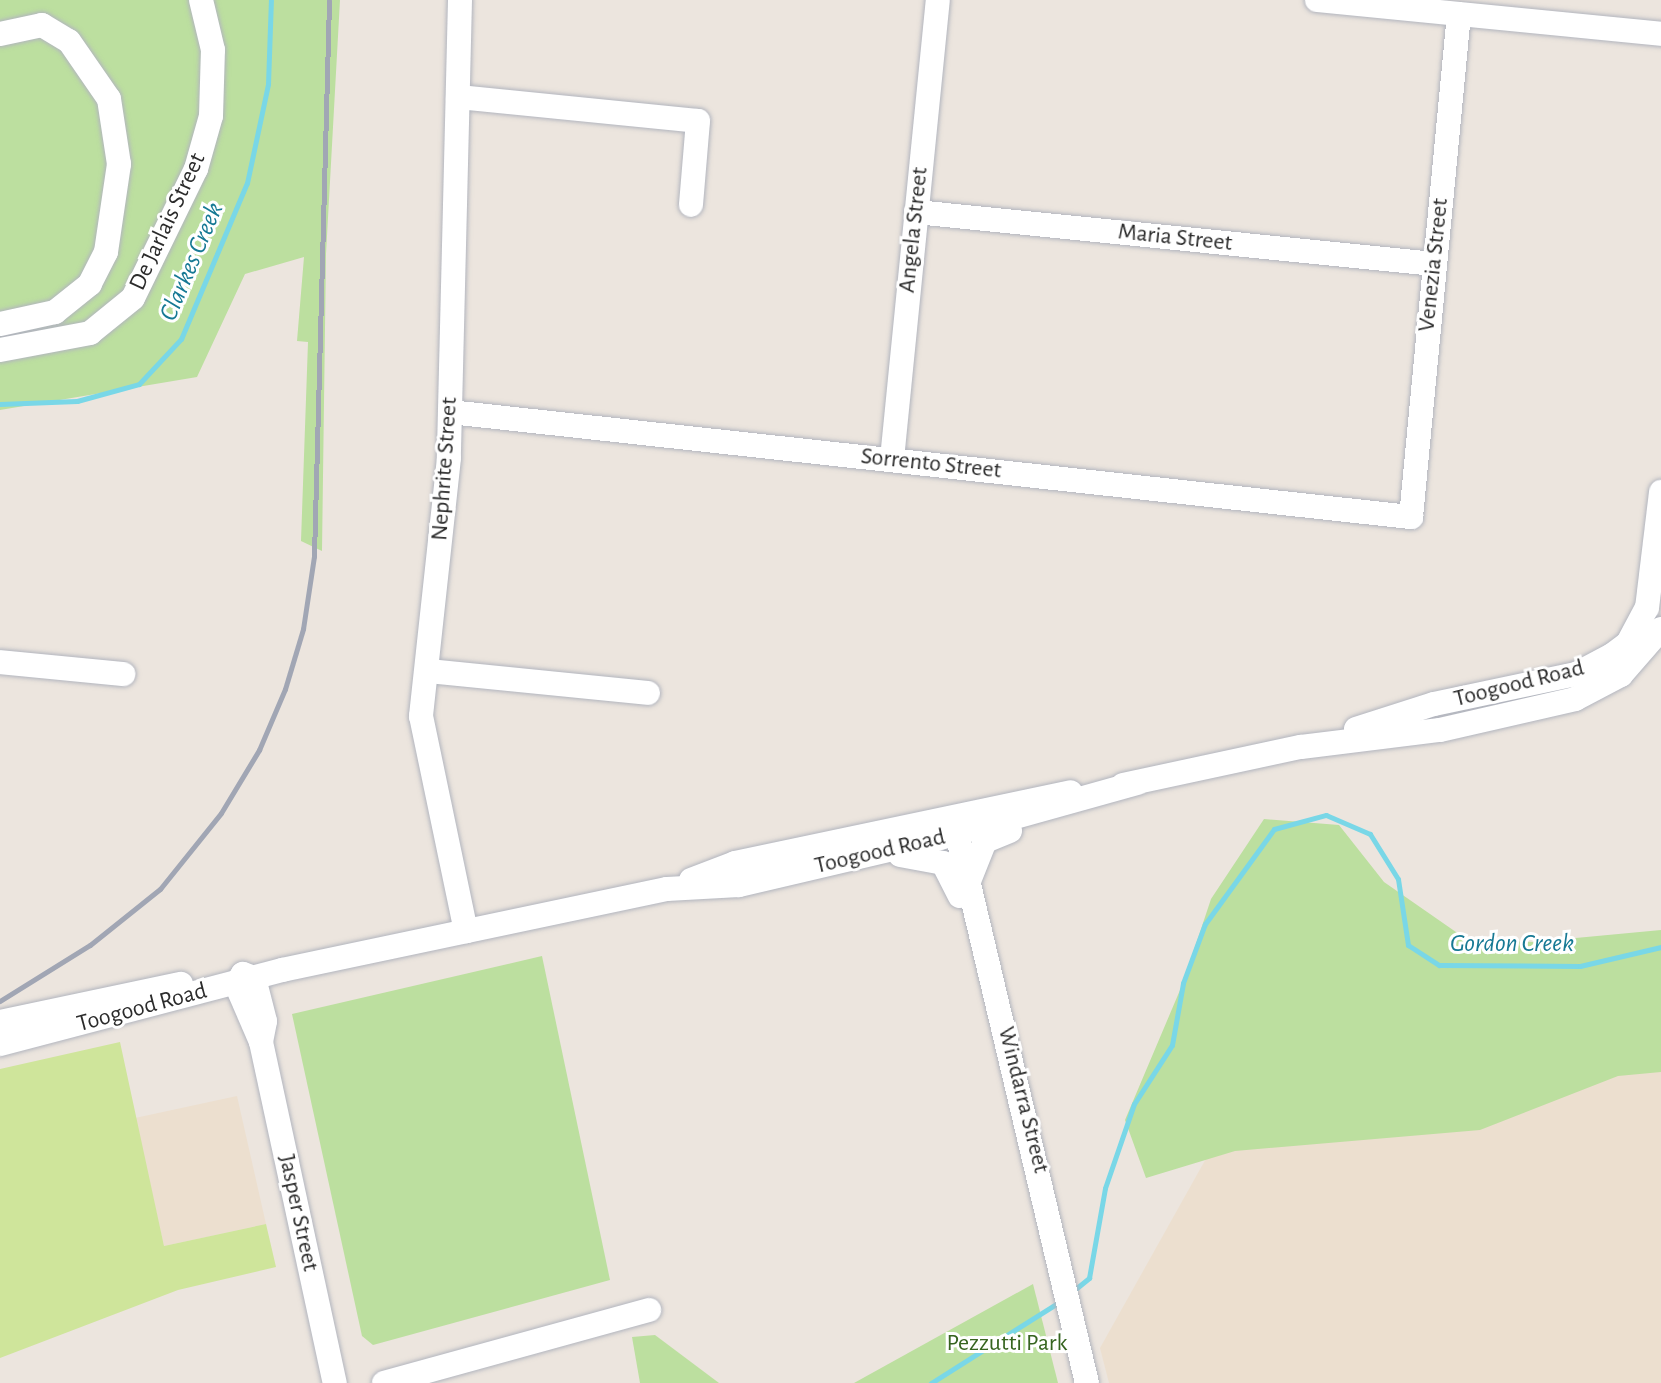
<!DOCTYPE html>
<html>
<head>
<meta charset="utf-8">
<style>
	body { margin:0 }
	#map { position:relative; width:1661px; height:1383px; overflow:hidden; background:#ece5de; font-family:"Alegreya Sans",sans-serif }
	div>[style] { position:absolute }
	.education>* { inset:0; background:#ecdfcf }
	.green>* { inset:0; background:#bcdf9f }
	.pitch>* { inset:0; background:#cfe59b }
	.stream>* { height:5px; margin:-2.5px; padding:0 2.5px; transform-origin:2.5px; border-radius:2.5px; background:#79d7e7 }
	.roads { filter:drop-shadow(0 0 2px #b2b5be) drop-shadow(0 0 2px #b2b5be) }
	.minor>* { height:24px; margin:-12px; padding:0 12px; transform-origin:12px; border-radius:12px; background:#fff }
	.rail>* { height:5px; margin:-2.5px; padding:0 2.5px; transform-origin:2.5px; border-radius:2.5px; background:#a1a6b4 }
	span { translate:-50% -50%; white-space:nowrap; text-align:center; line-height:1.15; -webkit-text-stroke:6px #fff; paint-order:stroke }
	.street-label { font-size:24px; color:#2b2b2b }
	.park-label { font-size:24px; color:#36641f }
	.water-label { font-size:26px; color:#167994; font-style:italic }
</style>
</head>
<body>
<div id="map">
	<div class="education">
		<div style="clip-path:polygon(1661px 1014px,1661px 1383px,1109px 1383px,1100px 1348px,1236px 1105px)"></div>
		<div style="clip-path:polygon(237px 1096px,266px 1224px,164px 1246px,135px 1118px)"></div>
	</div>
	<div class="green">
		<div style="clip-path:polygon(0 0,340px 0,326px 254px,322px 551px,301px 541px,308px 342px,297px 341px,304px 257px,245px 274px,197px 377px,0 410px)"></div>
		<div style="clip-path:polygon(1264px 819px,1339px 825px,1384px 882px,1466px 939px,1533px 942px,1661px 930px,1661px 1072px,1618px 1076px,1480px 1130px,1235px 1151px,1146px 1178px,1125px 1120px,1183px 983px,1211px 899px)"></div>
		<div style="clip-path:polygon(542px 956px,610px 1280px,373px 1345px,362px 1336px,292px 1014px)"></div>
		<div style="clip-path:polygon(1033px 1284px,1058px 1383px,854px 1383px)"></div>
		<div style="clip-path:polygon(655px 1335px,719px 1383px,640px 1383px,632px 1337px)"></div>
	</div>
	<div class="pitch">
		<div style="clip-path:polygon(120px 1042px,164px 1246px,266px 1224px,276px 1267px,178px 1290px,0 1358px,0 1069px)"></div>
	</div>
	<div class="stream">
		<div style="left:0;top:404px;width:77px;rotate:-2.2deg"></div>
		<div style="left:77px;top:401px;width:64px;rotate:-15.3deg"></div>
		<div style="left:139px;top:384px;width:62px;rotate:-47deg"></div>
		<div style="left:181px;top:339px;width:169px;rotate:-67.1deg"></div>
		<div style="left:247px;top:183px;width:101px;rotate:-78deg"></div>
		<div style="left:268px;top:84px;width:84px;rotate:-88deg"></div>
		<div style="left:1073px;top:1291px;width:21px;rotate:-39deg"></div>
		<div style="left:1089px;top:1278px;width:91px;rotate:-79.9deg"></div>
		<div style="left:1105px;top:1188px;width:89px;rotate:-71deg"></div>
		<div style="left:1134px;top:1104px;width:70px;rotate:-57.2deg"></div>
		<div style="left:1172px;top:1045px;width:63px;rotate:-79.9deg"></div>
		<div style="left:1183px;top:983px;width:63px;rotate:-69.6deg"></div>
		<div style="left:1205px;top:924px;width:117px;rotate:-54deg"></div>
		<div style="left:1274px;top:829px;width:54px;rotate:-15.1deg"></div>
		<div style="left:1326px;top:815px;width:48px;rotate:23.4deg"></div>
		<div style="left:1370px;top:834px;width:53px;rotate:58.1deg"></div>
		<div style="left:1398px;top:879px;width:67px;rotate:81.4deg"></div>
		<div style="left:1408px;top:945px;width:37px;rotate:33deg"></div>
		<div style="left:1439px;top:965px;width:141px;rotate:0.4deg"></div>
		<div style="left:1580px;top:966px;width:83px;rotate:-13.2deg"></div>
		<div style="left:931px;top:1383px;width:151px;rotate:-32.3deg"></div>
	</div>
	<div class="roads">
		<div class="minor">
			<div style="left:460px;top:0;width:458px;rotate:91.4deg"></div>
			<div style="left:449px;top:458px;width:260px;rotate:96.2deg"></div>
			<div style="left:421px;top:716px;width:220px;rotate:78.2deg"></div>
			<div style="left:1317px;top:0;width:346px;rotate:5.6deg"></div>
			<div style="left:0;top:34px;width:43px;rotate:-12.1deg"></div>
			<div style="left:42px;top:25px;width:31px;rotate:31deg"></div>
			<div style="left:69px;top:41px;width:70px;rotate:55.4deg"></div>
			<div style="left:109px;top:99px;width:66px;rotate:81.3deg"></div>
			<div style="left:119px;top:164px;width:89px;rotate:98.4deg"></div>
			<div style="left:106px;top:252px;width:36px;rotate:117deg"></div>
			<div style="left:90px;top:284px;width:45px;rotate:141.3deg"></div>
			<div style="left:55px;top:312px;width:56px;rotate:167.7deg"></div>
			<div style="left:458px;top:97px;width:241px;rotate:5.7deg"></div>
			<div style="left:698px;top:121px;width:84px;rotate:94.8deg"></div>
			<div style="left:916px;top:212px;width:521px;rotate:5.73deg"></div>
			<div style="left:0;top:350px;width:92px;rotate:-10.7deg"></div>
			<div style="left:90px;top:333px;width:55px;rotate:-39.1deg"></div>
			<div style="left:133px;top:298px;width:144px;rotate:-64deg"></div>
			<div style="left:196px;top:169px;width:55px;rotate:-74.2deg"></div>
			<div style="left:211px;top:116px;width:66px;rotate:-88.3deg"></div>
			<div style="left:213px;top:50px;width:51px;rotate:-103.5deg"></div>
			<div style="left:450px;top:412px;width:967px;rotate:6.24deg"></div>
			<div style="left:1411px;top:517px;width:505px;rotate:-84.55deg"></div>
			<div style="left:892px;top:459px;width:461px;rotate:-84.3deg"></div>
			<div style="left:0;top:662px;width:124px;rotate:5.6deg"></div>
			<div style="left:428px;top:671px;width:221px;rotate:5.7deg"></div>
			<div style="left:1356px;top:729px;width:82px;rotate:-17.8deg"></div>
			<div style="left:1434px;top:704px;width:145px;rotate:-11.9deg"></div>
			<div style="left:1576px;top:674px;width:41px;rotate:-27.8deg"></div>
			<div style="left:1612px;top:655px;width:20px;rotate:-37deg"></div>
			<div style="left:1628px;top:643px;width:40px;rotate:-62deg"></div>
			<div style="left:1647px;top:608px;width:117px;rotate:-83.1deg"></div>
			<div style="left:1123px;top:785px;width:182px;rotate:-12.1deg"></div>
			<div style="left:1301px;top:747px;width:140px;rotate:-7deg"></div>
			<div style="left:1440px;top:730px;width:139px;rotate:-12.9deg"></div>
			<div style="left:1575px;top:699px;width:52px;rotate:-27.6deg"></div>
			<div style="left:1621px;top:675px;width:61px;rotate:-49deg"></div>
			<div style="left:954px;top:821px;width:578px;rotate:76.69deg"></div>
			<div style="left:900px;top:855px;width:44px;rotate:10.5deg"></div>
			<div style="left:943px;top:863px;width:37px;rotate:63deg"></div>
			<div style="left:691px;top:880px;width:47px;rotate:-21.1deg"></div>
			<div style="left:735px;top:863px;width:343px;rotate:-11.9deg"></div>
			<div style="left:969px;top:881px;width:43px;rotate:-68.2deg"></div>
			<div style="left:985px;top:841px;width:27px;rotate:-22deg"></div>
			<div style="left:0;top:1022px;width:185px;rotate:-11.9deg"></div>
			<div style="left:261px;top:1042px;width:21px;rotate:-79deg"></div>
			<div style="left:265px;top:1021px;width:44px;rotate:-104.3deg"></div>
			<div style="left:254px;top:978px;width:12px;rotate:-160deg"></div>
			<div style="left:243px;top:974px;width:12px;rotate:125deg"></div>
			<div style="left:236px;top:984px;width:63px;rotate:66.7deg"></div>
			<div style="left:261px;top:1042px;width:349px;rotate:77.8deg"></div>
			<div style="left:0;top:1044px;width:292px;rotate:-14.7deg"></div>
			<div style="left:282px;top:970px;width:393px;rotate:-11.9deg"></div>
			<div style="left:667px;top:889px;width:72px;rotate:-3.2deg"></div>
			<div style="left:739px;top:885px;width:206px;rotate:-13.2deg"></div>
			<div style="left:940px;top:838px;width:205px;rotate:-15.6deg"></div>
			<div style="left:384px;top:1383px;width:275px;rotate:-15.4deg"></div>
		</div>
	</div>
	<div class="rail">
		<div style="left:0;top:1001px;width:106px;rotate:-31.9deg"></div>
		<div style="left:90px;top:945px;width:90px;rotate:-38.7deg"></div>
		<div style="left:160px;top:889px;width:97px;rotate:-51.2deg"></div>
		<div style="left:221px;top:813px;width:74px;rotate:-58.9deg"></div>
		<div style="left:259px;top:750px;width:66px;rotate:-66.9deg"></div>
		<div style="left:285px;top:689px;width:63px;rotate:-73.3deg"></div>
		<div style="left:303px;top:629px;width:74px;rotate:-81.4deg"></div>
		<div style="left:314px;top:556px;width:556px;rotate:-88.45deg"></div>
	</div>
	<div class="street-label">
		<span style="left:168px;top:222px;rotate:-65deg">De Jarlais Street</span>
		<span style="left:914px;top:230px;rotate:-84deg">Angela Street</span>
		<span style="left:1175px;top:238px;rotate:6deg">Maria Street</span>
		<span style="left:1434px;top:265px;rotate:-84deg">Venezia Street</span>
		<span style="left:931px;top:464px;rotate:6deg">Sorrento Street</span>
		<span style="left:445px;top:469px;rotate:-86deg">Nephrite Street</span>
		<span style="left:1519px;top:684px;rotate:-14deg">Toogood Road</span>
		<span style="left:880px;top:852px;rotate:-13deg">Toogood Road</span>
		<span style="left:142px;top:1008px;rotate:-15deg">Toogood Road</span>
		<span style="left:1023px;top:1100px;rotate:76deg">Windarra Street</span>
		<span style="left:298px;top:1213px;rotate:78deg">Jasper Street</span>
	</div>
	<div class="park-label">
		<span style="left:1007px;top:1344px">Pezzutti Park</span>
	</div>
	<div class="water-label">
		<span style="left:192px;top:262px;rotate:-67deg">Clarkes Creek</span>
		<span style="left:1512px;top:944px">Gordon Creek</span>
	</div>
</div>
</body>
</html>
